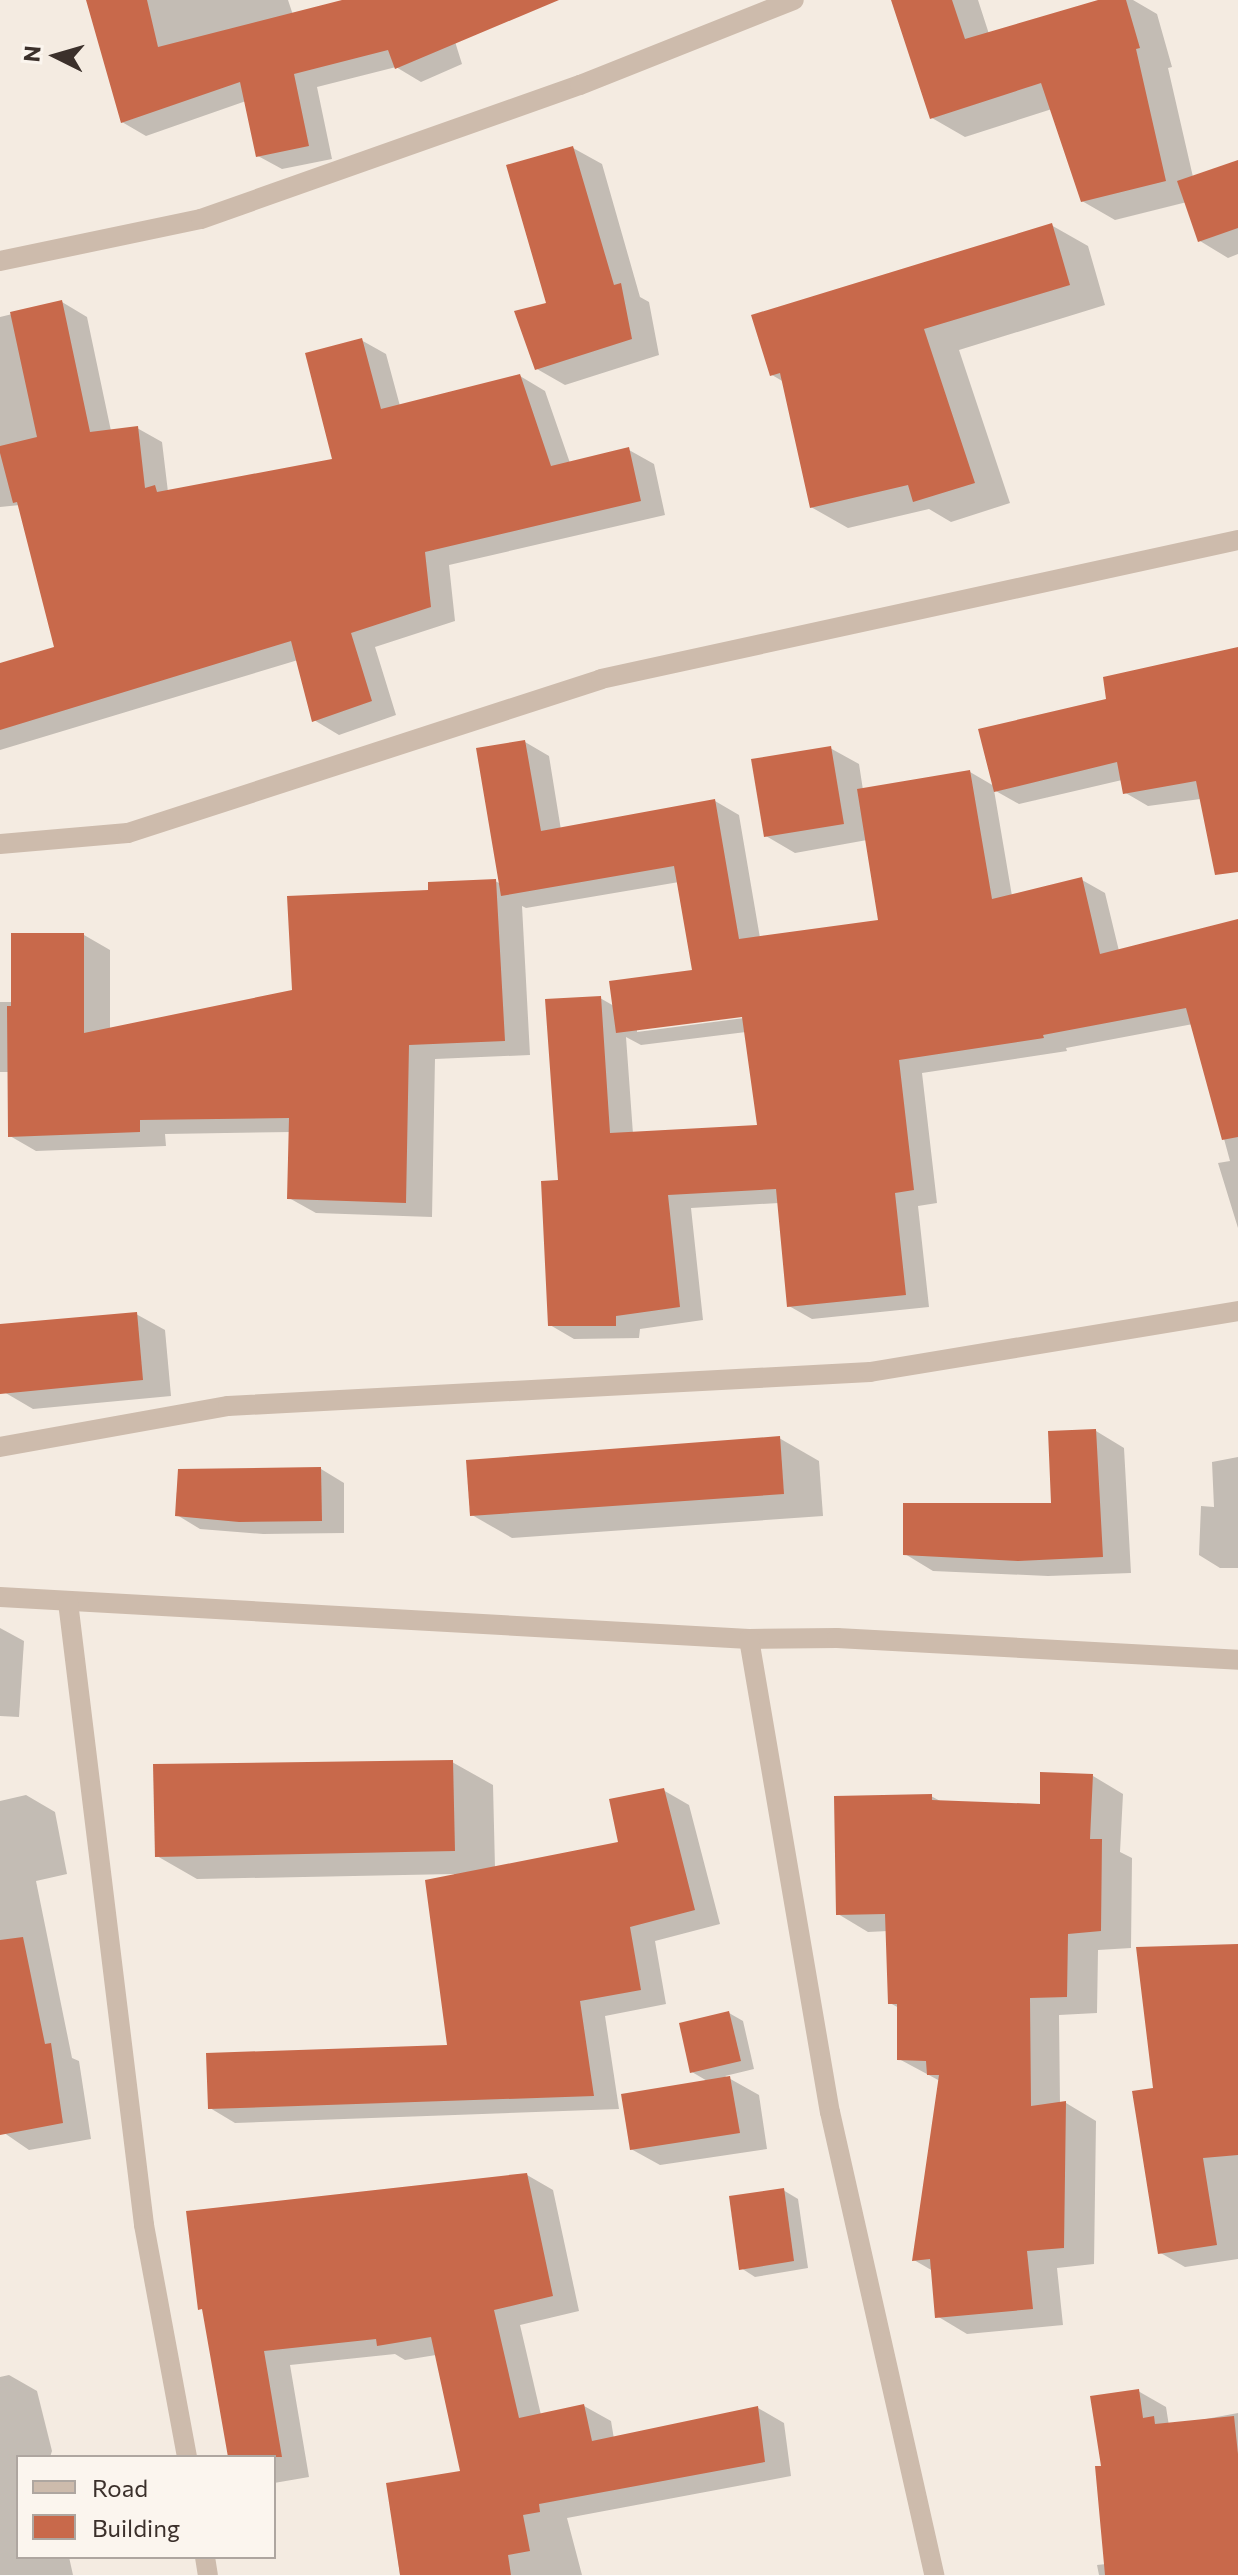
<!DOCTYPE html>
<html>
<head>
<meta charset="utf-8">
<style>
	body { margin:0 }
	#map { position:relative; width:1238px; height:2575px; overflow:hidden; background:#f4ebe1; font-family:Commissioner,sans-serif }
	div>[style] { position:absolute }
	.shadow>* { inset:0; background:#0003 }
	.building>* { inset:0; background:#c8694b }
	.minor>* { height:20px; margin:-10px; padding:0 10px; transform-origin:10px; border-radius:10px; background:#cdbbac }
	span { translate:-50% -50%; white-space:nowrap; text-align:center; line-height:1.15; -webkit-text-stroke:6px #fbf5ee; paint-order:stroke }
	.legend { position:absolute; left:16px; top:2455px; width:260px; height:104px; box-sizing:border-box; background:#fbf5ee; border:2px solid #aea6a0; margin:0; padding:10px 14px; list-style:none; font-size:24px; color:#3b302b }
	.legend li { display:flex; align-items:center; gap:16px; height:40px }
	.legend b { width:40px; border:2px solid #aea6a0 }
	.north { position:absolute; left:16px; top:16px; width:80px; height:80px; -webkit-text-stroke:6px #fbf5ee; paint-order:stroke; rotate:275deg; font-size:22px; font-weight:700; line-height:32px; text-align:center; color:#3b302b }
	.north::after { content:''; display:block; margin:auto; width:28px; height:36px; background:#3b302b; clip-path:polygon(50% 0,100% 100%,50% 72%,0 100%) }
</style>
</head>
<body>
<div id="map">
	<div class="shadow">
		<div style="clip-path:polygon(90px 0,288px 0,293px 15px,350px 0,442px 0,462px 64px,421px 82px,396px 67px,317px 87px,332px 159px,282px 169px,258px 156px,246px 101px,146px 136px,122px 122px)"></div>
		<div style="clip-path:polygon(893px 0,978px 0,989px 34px,1105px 0,1133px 0,1157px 14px,1172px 67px,1168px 68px,1193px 177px,1238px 162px,1238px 254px,1228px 258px,1200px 241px,1187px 202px,1115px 220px,1082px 201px,1052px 109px,965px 137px,932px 118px)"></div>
		<div style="clip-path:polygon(573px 148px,602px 164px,640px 297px,649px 302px,659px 355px,565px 385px,537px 369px)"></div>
		<div style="clip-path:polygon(1051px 225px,1088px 246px,1105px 305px,959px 350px,1010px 503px,951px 522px,929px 509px,848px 528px,811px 507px,784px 382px,772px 375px)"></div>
		<div style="clip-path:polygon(62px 302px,87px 317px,111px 431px,137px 428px,162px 442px,168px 492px,335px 461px,361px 340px,386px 354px,400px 406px,520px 376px,545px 391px,570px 463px,629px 450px,654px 464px,665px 515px,449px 565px,455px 621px,375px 647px,396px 715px,339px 735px,314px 720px,298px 660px,0 750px,0 665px,57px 648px,20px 505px,0 507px,0 317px)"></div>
		<div style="clip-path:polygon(evenodd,1238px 649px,1238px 794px,1148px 806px,1124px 792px,1122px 780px,1019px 804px,994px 790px,1012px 896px,1082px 880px,1105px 893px,1119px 951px,1238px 920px,1238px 1228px,1218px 1163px,1230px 1161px,1193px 1024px,1066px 1048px,1067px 1051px,922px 1073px,937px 1203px,918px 1206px,929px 1307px,812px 1319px,789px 1306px,779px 1203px,691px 1208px,703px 1320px,640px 1329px,639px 1338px,574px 1339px,550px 1325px,560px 1182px,600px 998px,614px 1006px,695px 972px,679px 882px,526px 908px,522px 906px,530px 1055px,435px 1059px,432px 1217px,316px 1213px,289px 1198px,291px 1132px,165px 1134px,166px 1146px,36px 1151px,10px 1136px,9px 1072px,0 1072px,0 1002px,13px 1002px,84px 935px,110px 950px,110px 1030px,294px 992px,430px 892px,495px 881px,501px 884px,525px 742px,549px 756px,561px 830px,715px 801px,739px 815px,760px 938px,880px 922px,867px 840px,795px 853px,766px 836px,830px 748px,859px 764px,863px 790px,970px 772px,994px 786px,1109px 700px,1238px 649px,751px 1013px,752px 1017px,637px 1032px,637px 1028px,751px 1013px,1238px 649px,746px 1032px,759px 1127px,633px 1134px,626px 1037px,641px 1045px,746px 1032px)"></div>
		<div style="clip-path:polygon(136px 1314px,165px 1330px,171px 1396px,33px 1409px,4px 1392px,0 1327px)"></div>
		<div style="clip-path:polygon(1096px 1431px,1124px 1448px,1131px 1573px,1048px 1576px,933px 1571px,905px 1554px,1053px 1505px)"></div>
		<div style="clip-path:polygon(779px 1438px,819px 1461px,823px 1516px,512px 1538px,472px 1515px)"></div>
		<div style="clip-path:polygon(1238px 1457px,1238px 1568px,1220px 1568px,1199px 1555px,1201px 1506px,1214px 1507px,1212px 1462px)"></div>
		<div style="clip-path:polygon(321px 1469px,344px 1483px,344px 1533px,263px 1534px,200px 1529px,177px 1515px)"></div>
		<div style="clip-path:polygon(0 1628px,24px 1641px,19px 1717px,0 1716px)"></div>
		<div style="clip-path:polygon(452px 1762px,493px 1785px,495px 1868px,621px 1843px,663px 1790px,689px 1805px,720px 1924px,655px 1941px,666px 2004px,605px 2016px,619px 2109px,235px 2123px,210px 2108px,450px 2047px,454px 1874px,197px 1879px,157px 1856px)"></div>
		<div style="clip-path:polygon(1093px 1776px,1123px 1794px,1120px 1852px,1132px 1858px,1131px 1948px,1098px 1950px,1097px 2013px,1059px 2015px,1060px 2104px,1066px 2103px,1096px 2121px,1094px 2264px,1057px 2268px,1063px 2325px,967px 2334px,937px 2316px,933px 2271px,914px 2260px,940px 2081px,899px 2059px,899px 2008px,890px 2003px,888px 1931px,868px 1932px,838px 1914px,931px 1796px,942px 1802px,1041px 1806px)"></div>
		<div style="clip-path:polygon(26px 1795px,55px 1812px,67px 1874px,36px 1881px,72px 2058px,79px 2061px,91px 2139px,29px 2150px,0 2130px,0 1801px)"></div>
		<div style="clip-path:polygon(1238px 1946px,1238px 2259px,1185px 2267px,1159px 2252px,1155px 2089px)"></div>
		<div style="clip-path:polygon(729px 2013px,743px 2021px,754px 2069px,725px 2076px,759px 2095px,767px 2149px,660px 2165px,631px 2149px,709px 2082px,692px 2072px)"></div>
		<div style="clip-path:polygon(527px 2175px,553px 2190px,579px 2311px,520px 2325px,541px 2415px,584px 2406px,611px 2421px,614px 2439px,758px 2408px,784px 2423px,791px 2476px,567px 2518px,582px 2575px,400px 2575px,388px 2485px,462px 2473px,436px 2355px,405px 2360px,395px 2354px,290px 2365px,309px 2477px,274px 2483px,274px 2457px,230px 2457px,205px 2311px,200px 2308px)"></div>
		<div style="clip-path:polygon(783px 2190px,798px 2199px,808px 2268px,755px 2277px,741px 2268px)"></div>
		<div style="clip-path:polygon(9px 2375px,37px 2391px,52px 2451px,50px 2457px,18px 2457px,18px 2557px,69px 2557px,73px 2575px,0 2575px,0 2377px)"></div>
		<div style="clip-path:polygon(1138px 2391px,1166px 2407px,1169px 2426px,1238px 2413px,1238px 2575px,1099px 2575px,1097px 2565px,1106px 2564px,1103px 2467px)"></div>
	</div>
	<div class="building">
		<div style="clip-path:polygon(86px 0,147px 0,158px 47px,342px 0,559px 0,395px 69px,388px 50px,294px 74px,309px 146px,256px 157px,240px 82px,121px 123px)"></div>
		<div style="clip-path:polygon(891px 0,952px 0,965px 39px,1098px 0,1126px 0,1140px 48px,1136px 49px,1166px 181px,1081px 202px,1041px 83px,930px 119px)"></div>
		<div style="clip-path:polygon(573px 146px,614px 285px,621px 283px,632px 339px,535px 370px,514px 311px,546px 303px,506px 165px)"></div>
		<div style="clip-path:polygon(1238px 160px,1238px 228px,1198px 242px,1177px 181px)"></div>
		<div style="clip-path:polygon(1052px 223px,1070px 285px,924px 329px,975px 483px,913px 502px,908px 485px,810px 508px,780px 373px,770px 376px,751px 315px)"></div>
		<div style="clip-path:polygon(62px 300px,90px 432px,138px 426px,145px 488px,155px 485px,157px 492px,332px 459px,305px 353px,362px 338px,381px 409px,520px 374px,551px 466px,629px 447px,641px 501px,425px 552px,431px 607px,351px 633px,372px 701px,312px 722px,291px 641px,0 730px,0 663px,54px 647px,17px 502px,13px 503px,0 453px,0 446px,37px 437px,10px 312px)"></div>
		<div style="clip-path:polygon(1238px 647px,1238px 872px,1215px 875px,1196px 781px,1123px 794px,1117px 762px,994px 792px,978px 729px,1106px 699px,1103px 677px)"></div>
		<div style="clip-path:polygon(525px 740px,541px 831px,715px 799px,739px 939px,878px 920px,857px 789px,970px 770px,992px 899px,1082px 877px,1100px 954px,1238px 919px,1238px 1137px,1222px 1140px,1186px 1008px,1043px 1035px,1044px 1038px,899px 1060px,914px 1190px,895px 1193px,906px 1295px,787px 1307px,776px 1189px,668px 1195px,680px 1307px,616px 1316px,616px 1326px,548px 1326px,541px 1181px,558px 1180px,545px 999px,601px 996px,610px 1133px,757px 1125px,742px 1017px,616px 1033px,609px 981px,692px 970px,674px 866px,501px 896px,476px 748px)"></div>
		<div style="clip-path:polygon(831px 746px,844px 824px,764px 837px,751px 759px)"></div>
		<div style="clip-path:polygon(496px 879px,505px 1041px,409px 1045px,406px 1203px,287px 1199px,289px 1118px,140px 1120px,140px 1132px,8px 1137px,7px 1006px,11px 1006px,11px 933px,84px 933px,84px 1033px,292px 990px,287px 896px,428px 890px,428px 882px)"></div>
		<div style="clip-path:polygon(137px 1312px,143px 1380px,0 1394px,0 1324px)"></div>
		<div style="clip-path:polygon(1096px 1429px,1103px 1557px,1018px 1561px,903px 1555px,903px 1503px,1051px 1503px,1048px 1431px)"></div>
		<div style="clip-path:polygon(780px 1436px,784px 1494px,470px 1516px,466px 1460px)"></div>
		<div style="clip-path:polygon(321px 1467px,322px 1521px,239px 1522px,175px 1516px,178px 1469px)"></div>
		<div style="clip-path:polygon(453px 1760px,455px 1851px,155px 1857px,153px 1764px)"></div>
		<div style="clip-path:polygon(1040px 1772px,1093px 1774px,1090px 1839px,1102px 1839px,1101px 1931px,1068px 1934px,1067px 1997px,1030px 1998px,1031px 2106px,1066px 2101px,1064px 2248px,1027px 2251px,1033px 2309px,935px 2318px,930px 2259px,912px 2261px,939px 2075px,927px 2075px,926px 2061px,897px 2060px,897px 2004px,888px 2004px,885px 1914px,836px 1915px,834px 1796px,932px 1794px,932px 1800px,1040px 1804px)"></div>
		<div style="clip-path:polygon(664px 1788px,695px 1910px,630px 1927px,641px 1990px,580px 2001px,594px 2096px,208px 2109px,206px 2053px,447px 2045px,425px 1880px,618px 1842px,609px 1799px)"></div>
		<div style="clip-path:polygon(23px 1937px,45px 2044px,51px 2043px,63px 2123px,0 2135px,0 1940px)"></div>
		<div style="clip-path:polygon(1238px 1944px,1238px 2155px,1203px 2158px,1217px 2245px,1158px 2254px,1132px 2091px,1153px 2088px,1136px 1947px)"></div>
		<div style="clip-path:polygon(729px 2011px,741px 2061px,690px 2073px,679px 2023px)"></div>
		<div style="clip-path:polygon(730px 2076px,740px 2133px,630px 2150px,621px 2094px)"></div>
		<div style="clip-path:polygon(527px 2173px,553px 2296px,494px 2310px,519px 2418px,584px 2404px,592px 2441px,758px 2406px,765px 2462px,539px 2504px,540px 2512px,523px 2515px,530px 2551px,508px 2555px,511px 2575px,400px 2575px,386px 2483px,460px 2471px,431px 2337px,377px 2346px,376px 2339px,264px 2351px,282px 2457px,228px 2457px,202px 2309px,198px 2310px,186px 2211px)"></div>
		<div style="clip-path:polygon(784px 2188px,794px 2261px,739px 2270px,729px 2196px)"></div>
		<div style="clip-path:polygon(1139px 2389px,1143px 2418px,1154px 2416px,1155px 2424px,1234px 2416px,1238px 2454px,1238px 2575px,1105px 2575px,1095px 2466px,1101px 2466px,1090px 2396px)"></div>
	</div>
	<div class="minor">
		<div style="left:0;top:261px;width:205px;rotate:-11.8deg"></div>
		<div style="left:201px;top:219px;width:402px;rotate:-19.5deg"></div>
		<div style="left:580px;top:85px;width:230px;rotate:-21.7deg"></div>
		<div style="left:0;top:844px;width:128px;rotate:-4.9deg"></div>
		<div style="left:128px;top:833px;width:497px;rotate:-18deg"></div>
		<div style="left:601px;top:679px;width:652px;rotate:-12.31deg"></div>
		<div style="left:0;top:1447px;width:232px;rotate:-10.2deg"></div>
		<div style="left:228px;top:1406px;width:643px;rotate:-3.03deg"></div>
		<div style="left:870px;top:1372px;width:373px;rotate:-9.4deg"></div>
		<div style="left:0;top:1597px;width:750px;rotate:3.21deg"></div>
		<div style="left:749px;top:1639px;width:88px;rotate:-0.7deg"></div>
		<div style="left:837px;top:1638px;width:402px;rotate:3.1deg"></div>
		<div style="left:68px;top:1602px;width:628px;rotate:83.04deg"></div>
		<div style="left:144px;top:2225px;width:236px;rotate:79.5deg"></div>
		<div style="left:749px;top:1639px;width:480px;rotate:80.3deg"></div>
		<div style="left:830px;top:2112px;width:475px;rotate:77.3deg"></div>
		<div style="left:205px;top:2557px;width:18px;rotate:81deg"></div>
	</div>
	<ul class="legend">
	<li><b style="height:10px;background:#cdbbac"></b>Road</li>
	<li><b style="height:22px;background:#c8694b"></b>Building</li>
	</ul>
	<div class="north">N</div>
</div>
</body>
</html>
